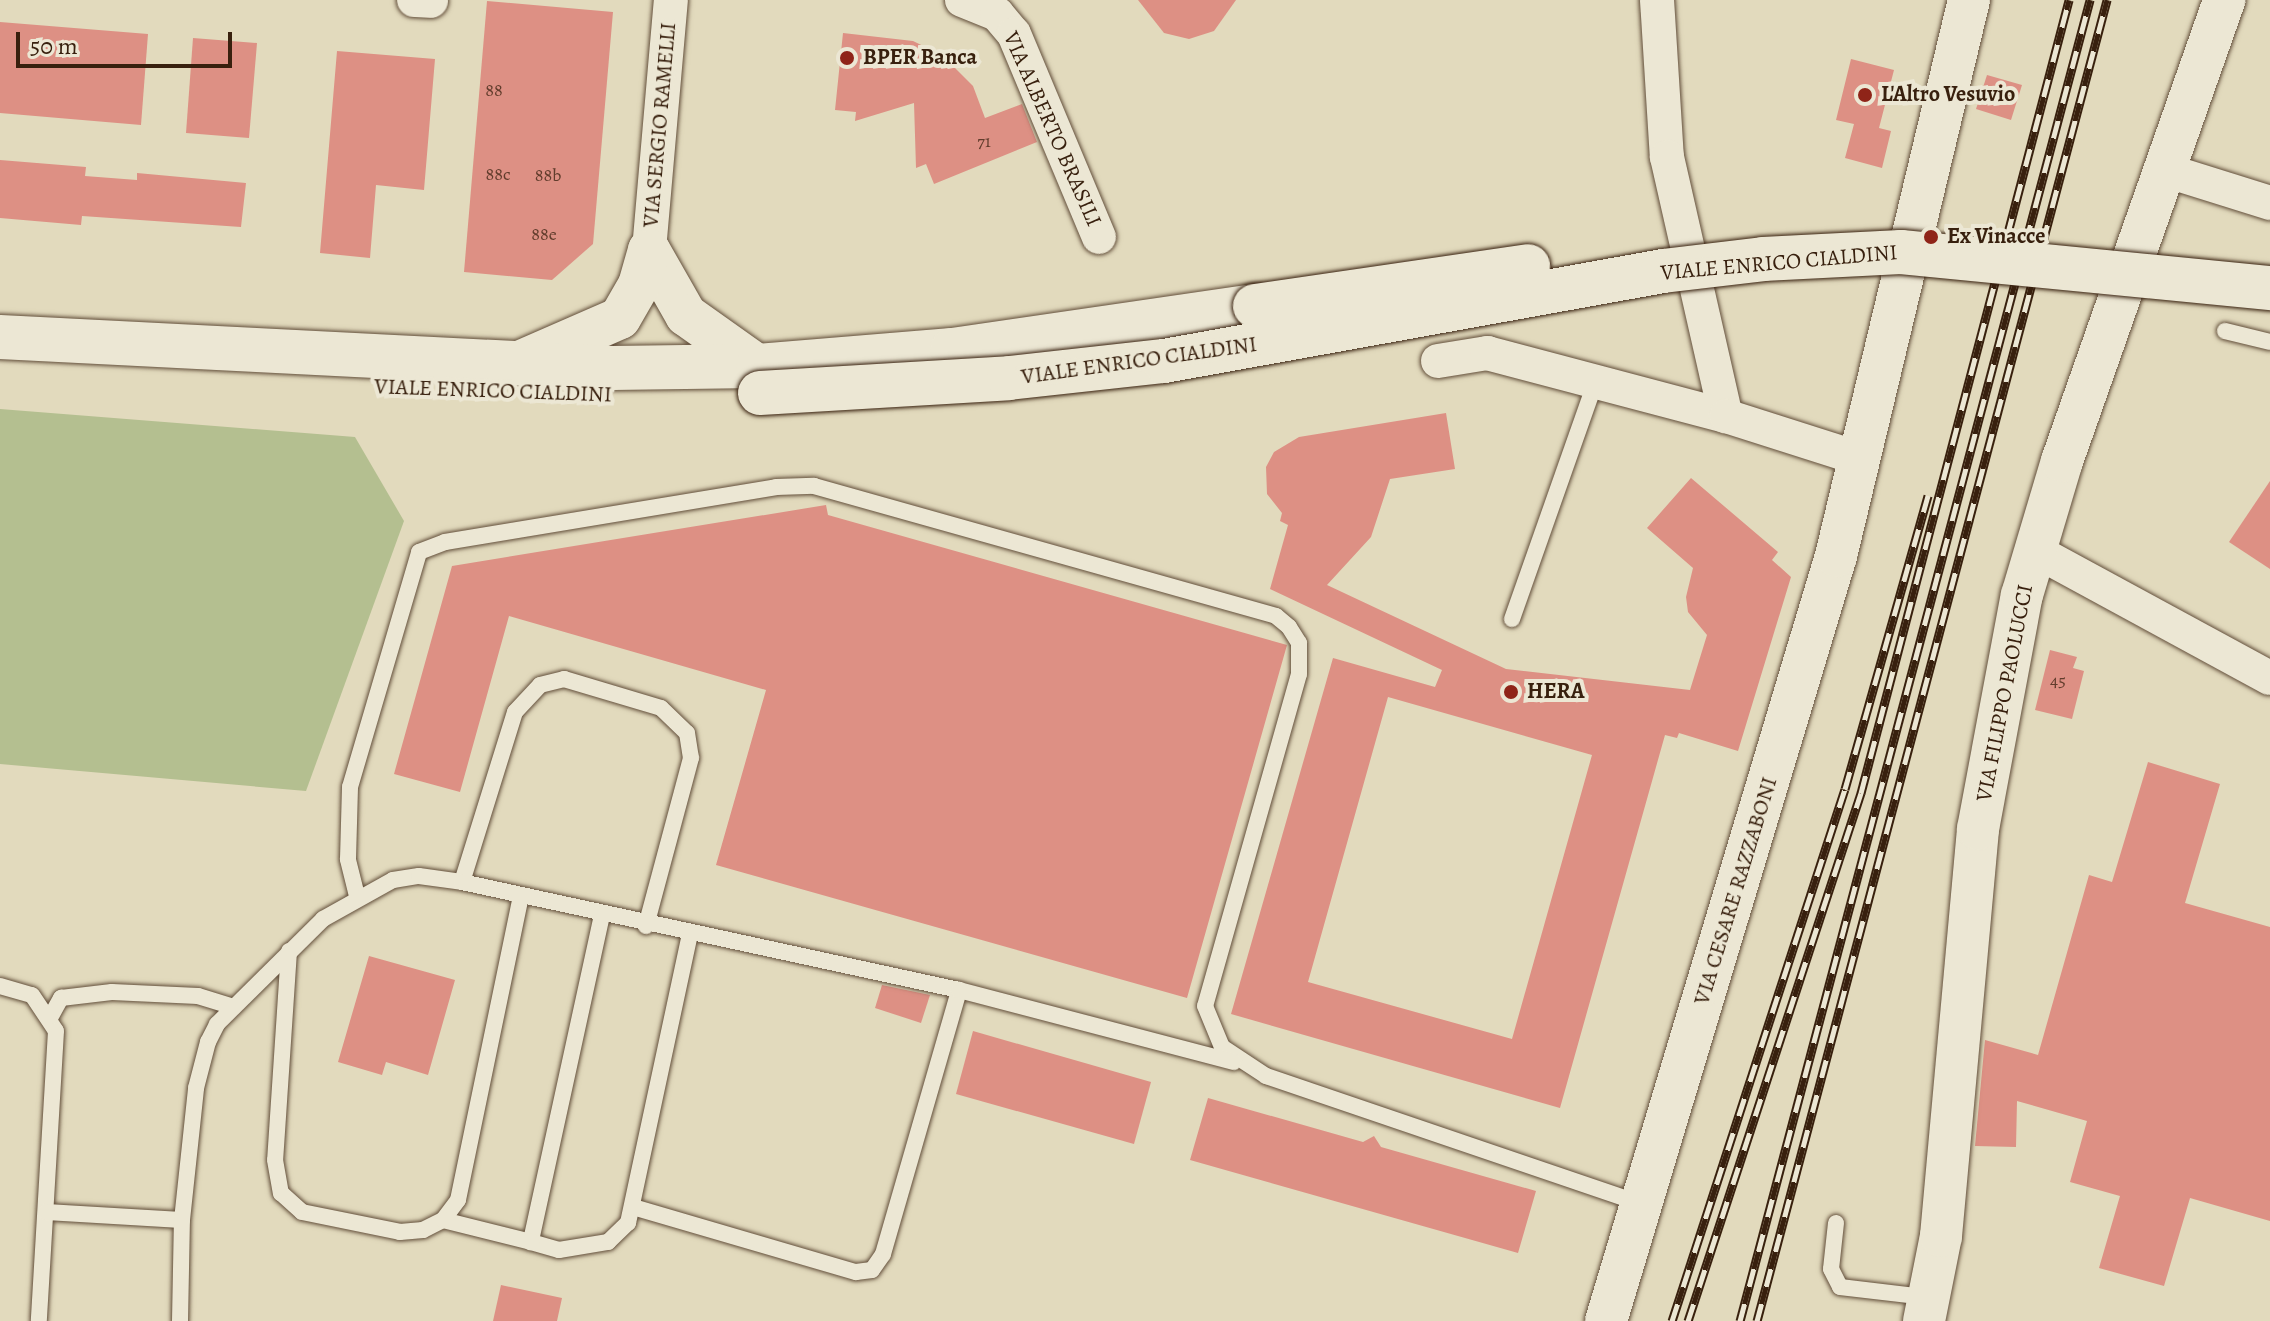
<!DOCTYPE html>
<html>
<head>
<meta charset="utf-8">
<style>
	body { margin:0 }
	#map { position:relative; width:2270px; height:1321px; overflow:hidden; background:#e2dabd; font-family:Alegreya,serif }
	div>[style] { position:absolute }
	.green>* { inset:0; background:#b4bf90 }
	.building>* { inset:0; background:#dd9084 }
	.roads { filter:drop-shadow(0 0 2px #624e3a) drop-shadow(0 0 2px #624e3a) }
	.service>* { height:16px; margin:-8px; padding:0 8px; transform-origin:8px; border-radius:8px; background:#ece7d4 }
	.minor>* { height:34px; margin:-17px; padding:0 17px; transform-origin:17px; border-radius:17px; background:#ece7d4 }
	.tertiary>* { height:42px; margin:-21px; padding:0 21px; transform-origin:21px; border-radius:21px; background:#ece7d4 }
	.secondary>* { height:44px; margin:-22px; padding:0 22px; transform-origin:22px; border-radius:22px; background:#ece7d4 }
	.rail>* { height:9px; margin-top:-4.5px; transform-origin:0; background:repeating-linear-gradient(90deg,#ece7d4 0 18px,#38200e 0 36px); box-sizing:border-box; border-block:2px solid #38200e }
	.bridges { filter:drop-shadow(0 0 2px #38200e) drop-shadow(0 0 2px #38200e) }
	.secondary-bridge>* { height:44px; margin:-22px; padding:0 22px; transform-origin:22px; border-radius:22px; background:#ece7d4 }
	.dots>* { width:22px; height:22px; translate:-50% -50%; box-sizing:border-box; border:4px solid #ece7d4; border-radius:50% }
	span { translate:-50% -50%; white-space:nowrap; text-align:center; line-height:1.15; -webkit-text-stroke:8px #ece7d4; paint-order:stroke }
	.number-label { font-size:18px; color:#613c2c }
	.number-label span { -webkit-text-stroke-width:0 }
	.poi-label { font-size:22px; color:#38200e; font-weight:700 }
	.left { translate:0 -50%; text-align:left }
	.street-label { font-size:22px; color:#38200e }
	.scale { position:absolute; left:16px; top:32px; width:216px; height:36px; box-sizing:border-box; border:4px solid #38200e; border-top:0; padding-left:10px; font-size:24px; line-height:28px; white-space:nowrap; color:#38200e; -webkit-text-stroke:6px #ece7d4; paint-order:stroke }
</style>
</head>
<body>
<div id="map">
	<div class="green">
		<div style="clip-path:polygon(0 409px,355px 437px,404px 521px,306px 791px,0 764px)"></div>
	</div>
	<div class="building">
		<div style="clip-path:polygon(1138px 0,1236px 0,1214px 31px,1189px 39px,1164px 33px)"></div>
		<div style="clip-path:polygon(487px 1px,613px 12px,593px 244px,552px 280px,464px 272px)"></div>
		<div style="clip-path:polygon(0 22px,148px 34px,141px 125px,0 113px)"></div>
		<div style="clip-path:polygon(843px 33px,913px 41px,942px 55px,973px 86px,985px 118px,1022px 104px,1037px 142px,934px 184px,926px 164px,916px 168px,914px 103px,855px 121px,856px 112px,835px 110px)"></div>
		<div style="clip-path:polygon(193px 38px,257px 43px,249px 138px,186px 133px)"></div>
		<div style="clip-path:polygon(337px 51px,435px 59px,424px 190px,376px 185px,370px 258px,320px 253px)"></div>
		<div style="clip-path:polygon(1851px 59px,1894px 70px,1879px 128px,1891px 131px,1882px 168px,1845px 158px,1854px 124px,1836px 120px)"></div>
		<div style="clip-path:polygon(1987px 75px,2022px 85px,2011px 120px,1976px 109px)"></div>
		<div style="clip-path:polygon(0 160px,86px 167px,85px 176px,137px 180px,137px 173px,246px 183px,241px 227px,82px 216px,81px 225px,0 218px)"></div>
		<div style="clip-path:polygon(evenodd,1446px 413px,1455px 469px,1390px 479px,1371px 537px,1327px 585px,1506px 669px,1690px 690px,1707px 635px,1688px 612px,1686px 597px,1693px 568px,1647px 528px,1691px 478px,1778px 552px,1772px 560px,1791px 577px,1738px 751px,1679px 733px,1677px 738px,1665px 735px,1560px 1108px,1231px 1014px,1333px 658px,1435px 687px,1442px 670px,1270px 589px,1288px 525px,1280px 521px,1282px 513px,1267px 494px,1266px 467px,1274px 452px,1299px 437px,1446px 413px,1388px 697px,1592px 755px,1512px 1039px,1308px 982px,1388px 697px)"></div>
		<div style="clip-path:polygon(2270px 481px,2270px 569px,2229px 542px)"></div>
		<div style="clip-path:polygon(826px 505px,828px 515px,1287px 645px,1187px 998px,716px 865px,766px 690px,509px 616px,460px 792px,394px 774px,452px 566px)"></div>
		<div style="clip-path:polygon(2050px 650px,2077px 657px,2073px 668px,2084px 671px,2072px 719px,2035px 710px)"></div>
		<div style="clip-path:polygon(2148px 762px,2220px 784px,2185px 903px,2270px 927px,2270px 1221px,2190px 1198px,2164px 1286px,2099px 1268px,2120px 1196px,2070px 1182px,2087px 1121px,2017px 1101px,2016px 1147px,1975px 1146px,1985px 1040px,2038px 1055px,2089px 875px,2112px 882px)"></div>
		<div style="clip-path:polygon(369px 956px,455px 980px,428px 1075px,386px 1062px,382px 1075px,338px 1062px)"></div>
		<div style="clip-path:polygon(882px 985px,930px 995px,921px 1023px,875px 1008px)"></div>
		<div style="clip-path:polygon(973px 1031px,1151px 1082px,1134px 1144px,956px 1094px)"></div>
		<div style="clip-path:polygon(1208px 1098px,1363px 1142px,1374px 1136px,1381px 1147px,1536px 1191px,1518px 1253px,1190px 1160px)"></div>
		<div style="clip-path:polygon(501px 1285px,562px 1298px,557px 1321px,493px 1321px)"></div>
	</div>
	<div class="roads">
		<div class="service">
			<div style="left:2225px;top:331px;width:46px;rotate:13.7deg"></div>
			<div style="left:1512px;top:619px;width:250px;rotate:-70.6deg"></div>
			<div style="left:462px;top:882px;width:178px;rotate:-72.7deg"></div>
			<div style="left:515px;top:712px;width:37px;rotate:-47deg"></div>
			<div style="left:540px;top:685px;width:25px;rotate:-14deg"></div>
			<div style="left:564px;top:679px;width:101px;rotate:16.6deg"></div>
			<div style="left:661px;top:708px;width:36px;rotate:44deg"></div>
			<div style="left:687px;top:733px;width:25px;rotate:81deg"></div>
			<div style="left:691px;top:758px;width:174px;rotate:105deg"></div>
			<div style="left:357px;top:896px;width:38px;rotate:-104deg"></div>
			<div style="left:348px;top:859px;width:72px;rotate:-88.4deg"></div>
			<div style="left:350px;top:787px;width:245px;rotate:-73.6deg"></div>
			<div style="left:419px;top:552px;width:28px;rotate:-21deg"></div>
			<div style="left:445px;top:542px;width:336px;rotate:-9.4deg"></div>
			<div style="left:776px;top:487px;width:38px;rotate:-2deg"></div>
			<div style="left:814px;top:486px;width:480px;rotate:15.7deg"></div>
			<div style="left:1276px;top:616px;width:17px;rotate:40deg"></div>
			<div style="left:1289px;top:627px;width:19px;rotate:58deg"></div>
			<div style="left:1299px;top:643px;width:31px;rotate:90deg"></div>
			<div style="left:1299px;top:674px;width:345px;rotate:105.8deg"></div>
			<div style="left:1205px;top:1006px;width:44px;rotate:67.5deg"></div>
			<div style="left:1222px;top:1047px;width:53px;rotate:33.4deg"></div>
			<div style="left:1266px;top:1076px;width:395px;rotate:18.8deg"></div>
			<div style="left:602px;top:915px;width:335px;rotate:102.3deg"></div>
			<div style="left:531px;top:1242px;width:29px;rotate:16deg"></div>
			<div style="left:559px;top:1250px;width:50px;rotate:-9.3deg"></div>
			<div style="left:608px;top:1242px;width:28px;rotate:-44deg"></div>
			<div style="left:628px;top:1223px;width:295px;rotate:-77.9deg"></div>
			<div style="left:289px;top:951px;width:209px;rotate:93.8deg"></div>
			<div style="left:275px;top:1160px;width:34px;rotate:80deg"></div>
			<div style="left:281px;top:1193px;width:28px;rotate:42deg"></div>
			<div style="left:302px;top:1212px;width:100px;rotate:11.5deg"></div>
			<div style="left:400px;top:1232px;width:23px;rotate:-5deg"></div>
			<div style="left:423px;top:1230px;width:22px;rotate:-27deg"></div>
			<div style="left:443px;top:1220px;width:25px;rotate:-53deg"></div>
			<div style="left:458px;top:1200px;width:311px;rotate:-78.3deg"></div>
			<div style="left:0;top:986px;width:33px;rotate:16deg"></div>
			<div style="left:32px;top:995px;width:43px;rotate:56.3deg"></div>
			<div style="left:56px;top:1031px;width:290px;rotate:93.4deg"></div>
			<div style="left:51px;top:1016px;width:21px;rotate:-61deg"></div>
			<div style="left:61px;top:998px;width:51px;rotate:-6.7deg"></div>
			<div style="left:112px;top:992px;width:86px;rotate:2.7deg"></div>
			<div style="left:198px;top:996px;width:37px;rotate:17deg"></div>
			<div style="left:633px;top:1207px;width:232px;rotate:16.3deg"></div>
			<div style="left:856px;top:1272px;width:16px;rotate:-7deg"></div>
			<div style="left:872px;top:1270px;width:19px;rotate:-55deg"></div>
			<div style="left:883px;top:1254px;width:275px;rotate:-73.9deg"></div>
			<div style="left:46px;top:1212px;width:136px;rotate:3.4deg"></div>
			<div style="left:443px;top:1220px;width:91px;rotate:14deg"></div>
			<div style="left:1836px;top:1223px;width:46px;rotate:96.2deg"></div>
			<div style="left:1831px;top:1269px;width:20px;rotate:63deg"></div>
			<div style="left:1840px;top:1287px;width:78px;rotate:6.7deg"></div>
			<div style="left:180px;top:1321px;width:101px;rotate:-88.9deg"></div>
			<div style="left:182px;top:1220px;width:133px;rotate:-83.9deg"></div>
			<div style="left:196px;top:1088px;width:48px;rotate:-75.4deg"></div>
			<div style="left:208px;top:1042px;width:20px;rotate:-63deg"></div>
			<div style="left:217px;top:1024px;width:149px;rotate:-44.7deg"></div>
			<div style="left:323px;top:919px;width:80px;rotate:-29.1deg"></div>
			<div style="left:393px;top:880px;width:26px;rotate:-9deg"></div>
			<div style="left:419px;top:876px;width:43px;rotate:7.9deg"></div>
			<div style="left:462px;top:882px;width:509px;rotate:12.26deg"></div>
			<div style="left:959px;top:990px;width:284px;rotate:14.7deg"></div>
		</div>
		<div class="minor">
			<div style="left:414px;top:0;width:17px;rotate:3deg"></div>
			<div style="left:962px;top:0;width:38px;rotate:22deg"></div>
			<div style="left:997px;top:14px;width:26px;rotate:50deg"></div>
			<div style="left:1014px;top:34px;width:220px;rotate:67.3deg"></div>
			<div style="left:1657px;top:0;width:157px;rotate:86.4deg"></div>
			<div style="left:1667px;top:157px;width:266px;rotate:77.2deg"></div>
			<div style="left:2165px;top:170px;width:110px;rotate:17.4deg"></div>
			<div style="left:649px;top:250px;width:251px;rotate:-85deg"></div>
			<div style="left:1438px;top:361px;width:50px;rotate:-9.3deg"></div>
			<div style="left:1487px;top:353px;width:247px;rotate:14.8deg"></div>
			<div style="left:1726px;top:416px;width:139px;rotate:17.7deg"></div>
			<div style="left:2034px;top:550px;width:268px;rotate:28.5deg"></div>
		</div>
		<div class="tertiary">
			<div style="left:649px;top:250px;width:75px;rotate:60.4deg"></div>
			<div style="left:686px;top:315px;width:88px;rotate:35.3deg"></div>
			<div style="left:517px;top:363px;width:112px;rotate:-23.6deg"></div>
			<div style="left:620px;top:318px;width:38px;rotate:-60deg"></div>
			<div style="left:639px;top:285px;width:36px;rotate:-74deg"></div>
			<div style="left:1606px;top:1321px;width:799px;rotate:-73.27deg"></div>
			<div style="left:1836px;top:556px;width:572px;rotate:-76.55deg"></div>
			<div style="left:1924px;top:1321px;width:87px;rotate:-78.7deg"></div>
			<div style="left:1941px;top:1236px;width:409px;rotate:-84.8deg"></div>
			<div style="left:1978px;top:829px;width:238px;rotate:-79.4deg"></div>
			<div style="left:2022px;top:595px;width:140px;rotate:-73.4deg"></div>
			<div style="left:2062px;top:461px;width:489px;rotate:-70.6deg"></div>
		</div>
		<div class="secondary">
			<div style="left:0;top:337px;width:613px;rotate:2.9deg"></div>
			<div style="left:612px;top:368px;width:146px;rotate:-0.8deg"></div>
			<div style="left:758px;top:366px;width:195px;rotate:-4.7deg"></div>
			<div style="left:952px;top:350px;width:306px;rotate:-8.3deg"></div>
		</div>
	</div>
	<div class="rail">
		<div style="left:1672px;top:1321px;width:559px;rotate:-71.99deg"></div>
		<div style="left:1845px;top:789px;width:305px;rotate:-74.2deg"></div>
		<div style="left:1688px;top:1321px;width:556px;rotate:-71.86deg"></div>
		<div style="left:1861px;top:793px;width:820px;rotate:-75.3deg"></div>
		<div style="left:1740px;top:1321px;width:1367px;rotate:-75.16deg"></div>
		<div style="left:1757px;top:1321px;width:1367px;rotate:-75.16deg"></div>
	</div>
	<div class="bridges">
		<div class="secondary-bridge">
			<div style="left:1255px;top:306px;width:276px;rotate:-8.3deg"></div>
			<div style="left:760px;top:393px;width:249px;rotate:-3.4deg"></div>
			<div style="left:1009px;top:378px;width:156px;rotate:-6.3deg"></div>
			<div style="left:1164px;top:361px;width:507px;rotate:-10.22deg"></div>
			<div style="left:1663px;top:271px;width:101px;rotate:-6.8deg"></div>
			<div style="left:1763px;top:259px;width:138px;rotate:-2.9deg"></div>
			<div style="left:1901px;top:252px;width:371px;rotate:5.6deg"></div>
		</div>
	</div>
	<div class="dots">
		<div style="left:847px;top:58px;background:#8f2418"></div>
		<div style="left:1865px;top:95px;background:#8f2418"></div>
		<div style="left:1931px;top:237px;background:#8f2418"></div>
		<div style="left:1511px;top:692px;background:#8f2418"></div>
	</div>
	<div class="number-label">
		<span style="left:494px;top:90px">88</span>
		<span style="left:984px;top:141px">71</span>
		<span style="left:498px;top:174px">88c</span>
		<span style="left:548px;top:175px">88b</span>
		<span style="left:544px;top:234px">88e</span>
		<span style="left:2058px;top:680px">45</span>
	</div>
	<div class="poi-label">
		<span class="left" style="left:863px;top:58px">BPER Banca</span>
		<span class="left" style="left:1881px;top:95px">L'Altro Vesuvio</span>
		<span class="left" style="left:1947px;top:237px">Ex Vinacce</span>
		<span class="left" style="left:1527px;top:692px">HERA</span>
	</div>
	<div class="street-label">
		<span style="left:660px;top:125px;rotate:-85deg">VIA SERGIO RAMELLI</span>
		<span style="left:1052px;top:129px;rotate:66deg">VIA ALBERTO BRASILI</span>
		<span style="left:1779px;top:263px;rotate:-5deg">VIALE ENRICO CIALDINI</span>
		<span style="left:1139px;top:361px;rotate:-8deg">VIALE ENRICO CIALDINI</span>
		<span style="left:493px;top:391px;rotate:2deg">VIALE ENRICO CIALDINI</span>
		<span style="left:2005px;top:693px;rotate:-79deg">VIA FILIPPO PAOLUCCI</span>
		<span style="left:1736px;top:891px;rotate:-73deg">VIA CESARE RAZZABONI</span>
	</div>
	<div class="scale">50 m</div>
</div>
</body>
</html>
